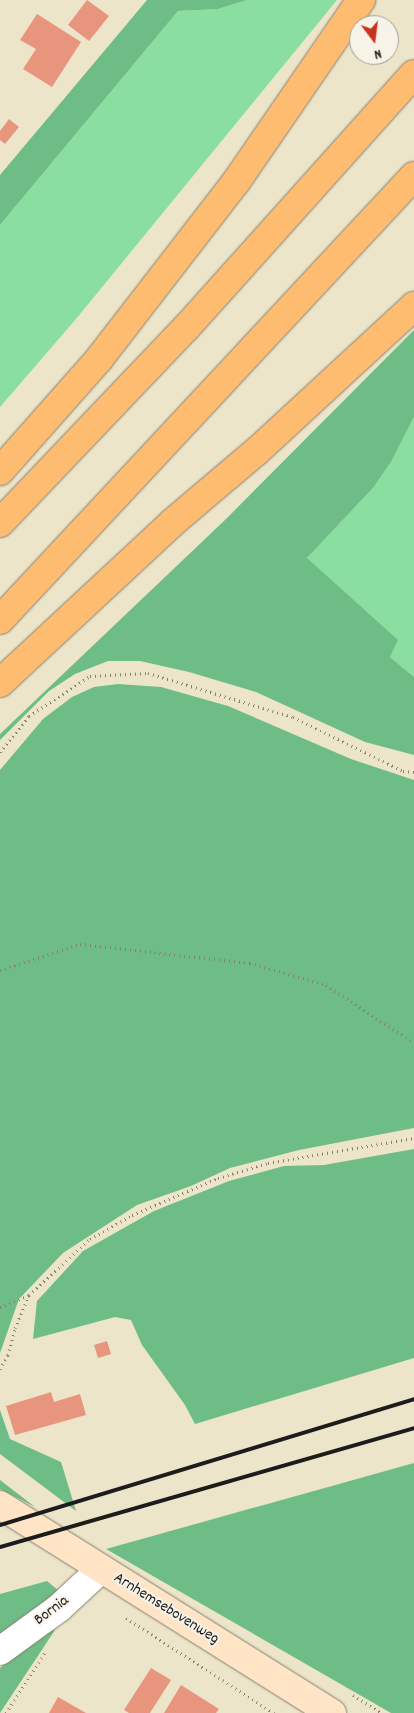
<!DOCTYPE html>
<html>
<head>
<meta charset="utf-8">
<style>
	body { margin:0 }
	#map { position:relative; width:414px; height:1713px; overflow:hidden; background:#ede5c9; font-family:Dekko,sans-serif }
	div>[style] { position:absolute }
	.green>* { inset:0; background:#8adea0 }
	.forest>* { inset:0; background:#6fbd86 }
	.building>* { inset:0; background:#e8957e }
	.path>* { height:3px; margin-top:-1.5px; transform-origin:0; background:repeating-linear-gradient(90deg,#848072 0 1px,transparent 0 5px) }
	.roads { filter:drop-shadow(0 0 1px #848072) drop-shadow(0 0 1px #848072) }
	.street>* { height:28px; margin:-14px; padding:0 14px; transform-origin:14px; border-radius:14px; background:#fff }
	.secondary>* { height:28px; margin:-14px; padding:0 14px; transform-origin:14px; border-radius:14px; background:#ffe4c6 }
	.highway>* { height:28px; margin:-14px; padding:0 14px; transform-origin:14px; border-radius:14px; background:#febc70 }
	.rail>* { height:4px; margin:-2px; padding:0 2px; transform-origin:2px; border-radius:2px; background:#1c1c1c }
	span { translate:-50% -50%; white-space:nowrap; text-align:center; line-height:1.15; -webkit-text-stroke:4px #f7f3e8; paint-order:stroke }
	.street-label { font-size:16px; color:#1c1c1c }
	.north { position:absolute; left:349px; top:15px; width:50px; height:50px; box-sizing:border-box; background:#f7f3e8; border:1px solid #9f9d96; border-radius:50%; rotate:165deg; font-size:14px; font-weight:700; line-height:20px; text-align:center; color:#1c1c1c }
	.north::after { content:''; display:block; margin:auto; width:18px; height:22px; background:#c8321e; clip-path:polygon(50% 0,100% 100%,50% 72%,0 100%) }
</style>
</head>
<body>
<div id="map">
	<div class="green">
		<div style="clip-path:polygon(247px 0,337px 0,76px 319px,0 407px,0 225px,178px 11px,218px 9px)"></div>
		<div style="clip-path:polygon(414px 417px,414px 677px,390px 657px,307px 558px,373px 488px,391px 462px)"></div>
	</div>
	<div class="forest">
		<div style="clip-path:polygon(147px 0,247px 0,218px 9px,178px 11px,0 225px,0 175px)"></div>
		<div style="clip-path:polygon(414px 330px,414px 417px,391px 462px,373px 488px,307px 558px,398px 640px,390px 657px,414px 677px,414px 755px,365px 742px,256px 692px,189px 672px,140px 661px,108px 661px,75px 674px,49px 691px,0 740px,0 734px,226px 519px)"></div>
		<div style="clip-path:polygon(118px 684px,161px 687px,228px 706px,351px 759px,414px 780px,414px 1128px,299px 1150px,230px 1168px,191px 1186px,137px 1205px,63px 1253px,19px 1299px,0 1353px,0 770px,43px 719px,72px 697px,94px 687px)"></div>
		<div style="clip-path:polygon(414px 1149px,414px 1358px,195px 1424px,185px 1405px,142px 1345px,131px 1320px,115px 1317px,33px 1339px,37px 1301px,83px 1251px,154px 1211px,229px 1181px,284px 1166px,324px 1165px)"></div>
		<div style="clip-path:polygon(0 1410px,10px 1439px,61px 1462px,76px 1511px,0 1454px)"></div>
		<div style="clip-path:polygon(414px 1463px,414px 1713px,391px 1713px,106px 1549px)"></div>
		<div style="clip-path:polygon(0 1480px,35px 1507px,0 1489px)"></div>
		<div style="clip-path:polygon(47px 1581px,59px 1591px,0 1637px,0 1594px)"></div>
		<div style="clip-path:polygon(55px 1630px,0 1713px,0 1668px,45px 1632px)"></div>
	</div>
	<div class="building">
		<div style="clip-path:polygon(87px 0,109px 16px,89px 41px,68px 25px)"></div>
		<div style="clip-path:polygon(37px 14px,81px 42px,52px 87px,23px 69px,36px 49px,20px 40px)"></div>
		<div style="clip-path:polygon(9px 119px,19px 127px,5px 144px,0 140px,0 131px)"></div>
		<div style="clip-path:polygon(107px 1341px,111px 1354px,98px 1358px,94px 1345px)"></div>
		<div style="clip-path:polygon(51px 1392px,54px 1402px,80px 1394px,86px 1415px,15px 1435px,6px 1406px)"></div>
		<div style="clip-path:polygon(151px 1668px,171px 1680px,150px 1713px,129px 1713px,124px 1710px)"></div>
		<div style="clip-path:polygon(181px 1685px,219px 1709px,216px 1713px,164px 1713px)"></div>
		<div style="clip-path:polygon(58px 1697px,86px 1713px,49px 1713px)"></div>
	</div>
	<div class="path">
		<div style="left:0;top:752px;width:46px;rotate:-51.1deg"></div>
		<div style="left:29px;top:716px;width:73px;rotate:-33.3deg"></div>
		<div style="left:90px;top:676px;width:58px;rotate:-3deg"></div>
		<div style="left:148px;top:673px;width:152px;rotate:16.9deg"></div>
		<div style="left:293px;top:717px;width:123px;rotate:26.1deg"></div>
		<div style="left:403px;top:771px;width:11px;rotate:5deg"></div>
		<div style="left:0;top:970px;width:84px;rotate:-18deg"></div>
		<div style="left:80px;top:944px;width:171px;rotate:6.4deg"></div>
		<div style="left:250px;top:963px;width:79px;rotate:16.1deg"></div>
		<div style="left:326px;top:985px;width:105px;rotate:33.4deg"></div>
		<div style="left:0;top:1307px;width:31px;rotate:-22deg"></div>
		<div style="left:0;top:1369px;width:16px;rotate:-60deg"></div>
		<div style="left:8px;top:1355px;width:28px;rotate:-75deg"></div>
		<div style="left:15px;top:1328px;width:36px;rotate:-67deg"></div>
		<div style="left:29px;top:1295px;width:83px;rotate:-42.6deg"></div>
		<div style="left:90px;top:1239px;width:48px;rotate:-29.7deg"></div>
		<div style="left:132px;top:1215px;width:94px;rotate:-23.3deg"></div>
		<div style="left:218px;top:1178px;width:52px;rotate:-16.7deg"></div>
		<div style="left:268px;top:1163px;width:148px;rotate:-9.7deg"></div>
		<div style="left:126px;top:1618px;width:176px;rotate:32.7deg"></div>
		<div style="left:353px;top:1695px;width:34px;rotate:32deg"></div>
		<div style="left:6px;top:1713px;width:74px;rotate:-57.2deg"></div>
	</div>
	<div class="roads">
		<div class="street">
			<div style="left:0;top:1651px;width:73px;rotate:-36.1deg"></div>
			<div style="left:59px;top:1608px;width:57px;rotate:-42.9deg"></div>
		</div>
		<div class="secondary">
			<div style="left:0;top:1505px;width:392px;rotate:32.1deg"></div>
		</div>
		<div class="highway">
			<div style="left:0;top:471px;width:149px;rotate:-48.5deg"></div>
			<div style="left:99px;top:359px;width:224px;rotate:-52.3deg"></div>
			<div style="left:236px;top:182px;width:221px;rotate:-55.5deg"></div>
			<div style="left:0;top:523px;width:269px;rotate:-46.4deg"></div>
			<div style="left:186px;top:328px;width:341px;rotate:-48.1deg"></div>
			<div style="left:0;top:620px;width:607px;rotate:-47deg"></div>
			<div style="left:0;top:683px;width:235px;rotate:-42.9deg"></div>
			<div style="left:172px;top:523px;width:111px;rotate:-40.3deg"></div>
			<div style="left:257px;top:451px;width:214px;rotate:-42.7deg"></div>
		</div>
	</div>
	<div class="rail">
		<div style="left:0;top:1525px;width:433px;rotate:-16.9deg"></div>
		<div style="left:0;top:1547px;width:431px;rotate:-16deg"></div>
	</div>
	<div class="street-label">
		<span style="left:166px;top:1609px;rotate:32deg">Arnhemsebovenweg</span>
		<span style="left:52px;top:1611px;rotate:-37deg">Bornia</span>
	</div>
	<div class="north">N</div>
</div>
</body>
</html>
